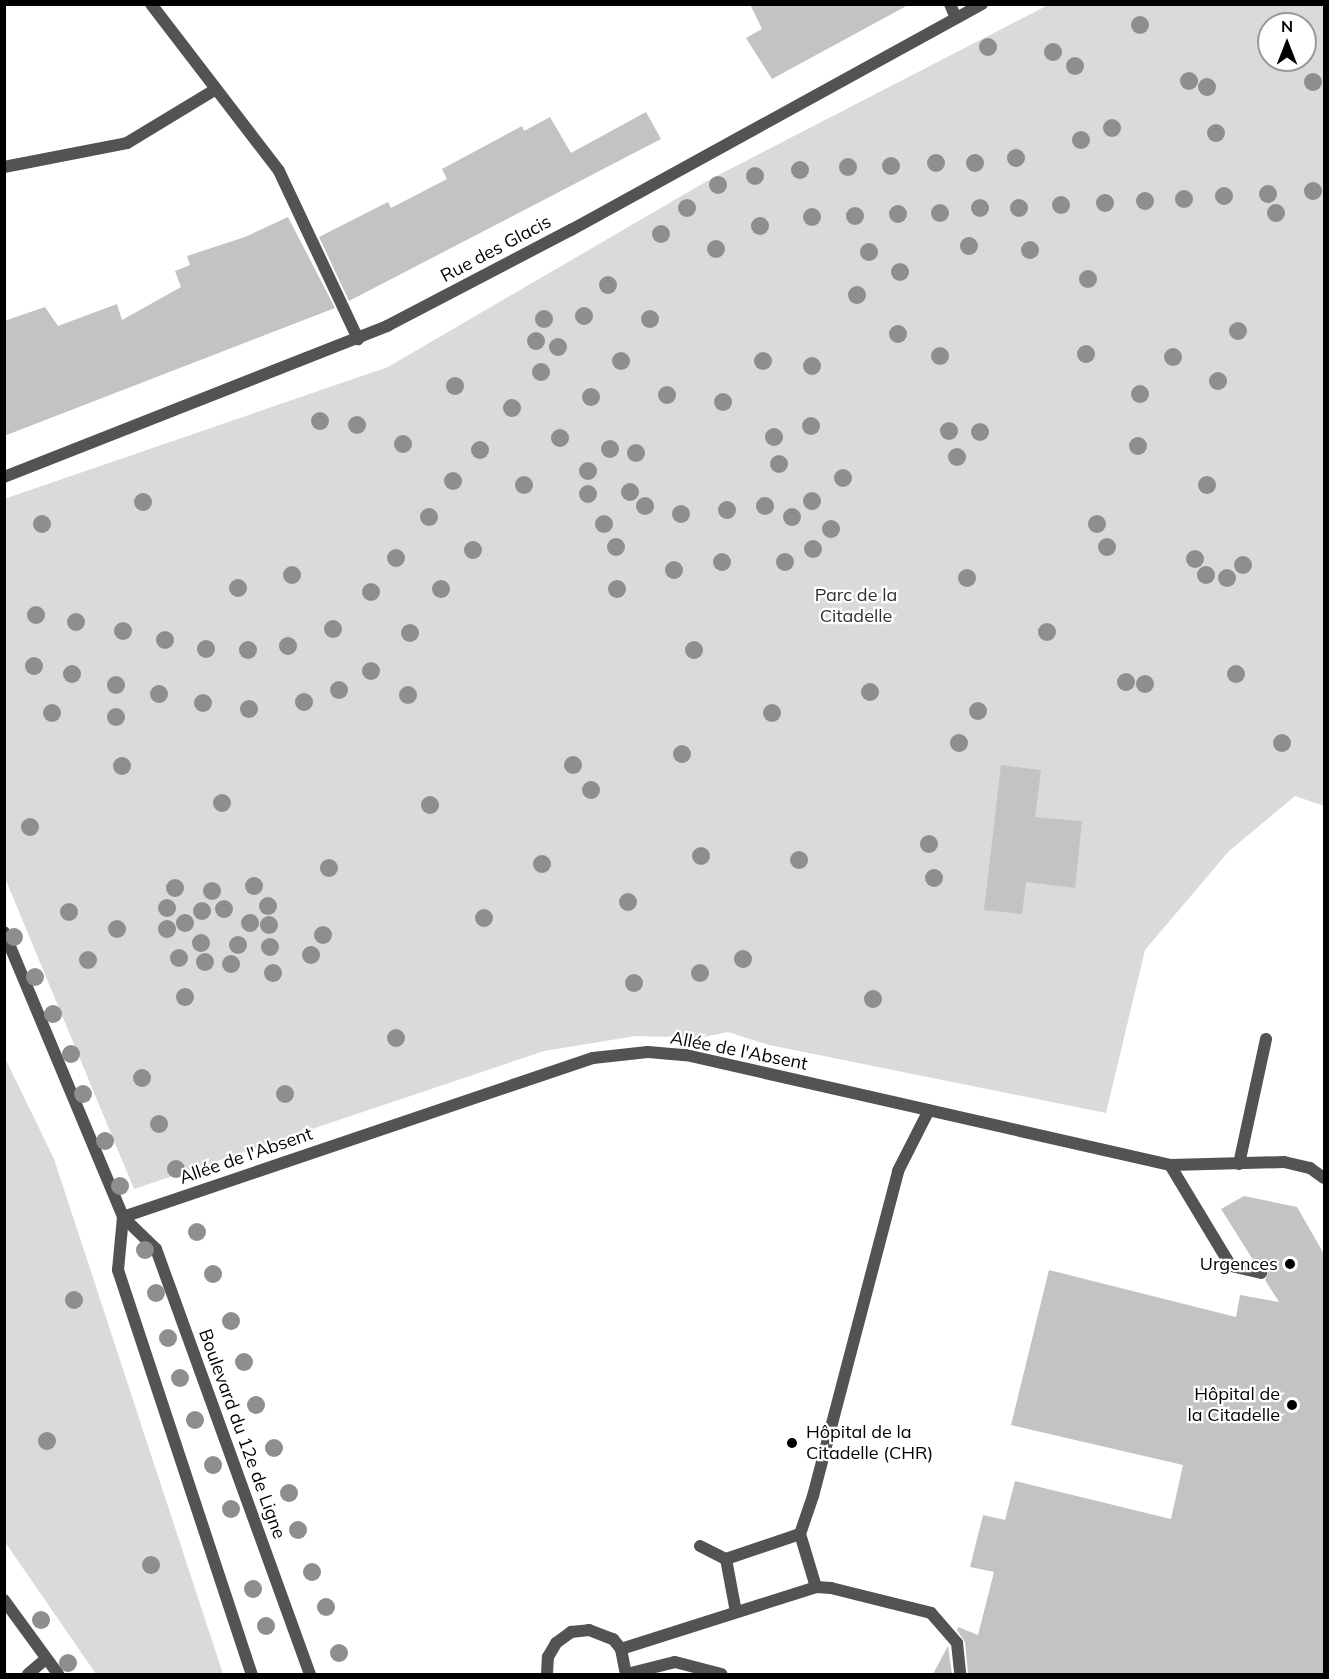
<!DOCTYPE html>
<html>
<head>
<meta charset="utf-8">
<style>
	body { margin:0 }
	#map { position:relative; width:1329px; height:1679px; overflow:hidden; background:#fff; font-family:Mulish,sans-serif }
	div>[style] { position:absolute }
	.green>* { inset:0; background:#dadada }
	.building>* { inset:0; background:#c3c3c3 }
	.lane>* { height:12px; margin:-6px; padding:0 6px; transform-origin:6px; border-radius:6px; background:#535353 }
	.street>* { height:12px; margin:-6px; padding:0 6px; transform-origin:6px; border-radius:6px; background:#535353 }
	.trees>* { width:18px; height:18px; margin:-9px; border-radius:50%; background:#8e8e8e }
	.dots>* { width:16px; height:16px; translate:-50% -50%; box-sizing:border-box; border:3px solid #fff; border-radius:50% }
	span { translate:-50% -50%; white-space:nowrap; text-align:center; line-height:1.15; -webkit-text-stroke:4.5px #fff; paint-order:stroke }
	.street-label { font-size:18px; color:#000 }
	.park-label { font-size:18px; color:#313131 }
	.poi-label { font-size:18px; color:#000 }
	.right { translate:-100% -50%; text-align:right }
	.left { translate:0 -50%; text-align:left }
	.frame { position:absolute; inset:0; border:6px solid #000; pointer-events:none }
	.north { position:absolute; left:1257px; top:12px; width:60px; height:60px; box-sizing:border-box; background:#fff; border:2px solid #999; border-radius:50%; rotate:0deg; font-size:16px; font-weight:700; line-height:24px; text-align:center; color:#000 }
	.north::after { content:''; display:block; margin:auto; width:21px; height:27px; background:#000; clip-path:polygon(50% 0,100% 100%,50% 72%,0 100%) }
</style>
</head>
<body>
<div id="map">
	<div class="green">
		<div style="clip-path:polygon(evenodd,1048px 5px,1324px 5px,1324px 806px,1295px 796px,1229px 851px,1145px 950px,1106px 1113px,769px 1045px,728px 1032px,699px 1038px,636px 1036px,544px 1051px,134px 1189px,5px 878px,4px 499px,388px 367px,707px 181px,1048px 5px,1269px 24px,1305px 24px,1305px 60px,1269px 60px,1269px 24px)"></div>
		<div style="clip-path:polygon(4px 1056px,54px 1159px,223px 1674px,96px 1674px,5px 1542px)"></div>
	</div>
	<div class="building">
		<div style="clip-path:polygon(750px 4px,910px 4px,772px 79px,746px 38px,762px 29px)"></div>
		<div style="clip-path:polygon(646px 112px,661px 139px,349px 301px,319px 237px,388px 202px,391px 208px,447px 179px,442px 169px,522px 126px,524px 131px,550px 117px,571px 153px)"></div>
		<div style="clip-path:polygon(288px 217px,335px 308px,4px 436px,4px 321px,45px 307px,58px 326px,117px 304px,122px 320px,181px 287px,175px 271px,190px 265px,187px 256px,245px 237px)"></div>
		<div style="clip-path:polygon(1001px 765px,1041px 770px,1035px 817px,1082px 821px,1075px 888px,1026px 882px,1022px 914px,984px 910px)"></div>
		<div style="clip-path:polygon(1244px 1196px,1297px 1207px,1324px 1254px,1324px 1674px,968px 1674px,965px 1642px,957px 1630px,958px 1627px,978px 1635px,994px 1572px,970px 1567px,983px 1515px,1005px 1520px,1015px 1481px,1171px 1519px,1183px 1465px,1011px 1425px,1049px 1270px,1236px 1317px,1240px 1295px,1279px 1302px,1265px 1280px,1269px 1270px,1255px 1263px,1221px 1209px)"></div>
		<div style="clip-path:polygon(948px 1646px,952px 1674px,933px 1674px)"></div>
	</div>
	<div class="lane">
		<div style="left:151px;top:4px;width:210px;rotate:52.5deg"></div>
		<div style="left:279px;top:171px;width:186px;rotate:64.8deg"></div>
		<div style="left:4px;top:167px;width:125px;rotate:-11deg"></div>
		<div style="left:127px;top:143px;width:104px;rotate:-31.2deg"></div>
		<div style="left:1239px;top:1164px;width:128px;rotate:-77.8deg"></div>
		<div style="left:1170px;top:1165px;width:118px;rotate:58.9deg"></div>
		<div style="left:1231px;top:1266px;width:31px;rotate:13deg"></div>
		<div style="left:700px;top:1546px;width:29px;rotate:27deg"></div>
		<div style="left:726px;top:1559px;width:78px;rotate:-18.7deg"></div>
		<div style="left:726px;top:1559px;width:54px;rotate:79.3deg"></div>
		<div style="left:816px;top:1587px;width:55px;rotate:-106.8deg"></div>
		<div style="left:800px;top:1534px;width:40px;rotate:-71.1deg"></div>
		<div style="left:813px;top:1496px;width:336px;rotate:-75.3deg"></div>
		<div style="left:898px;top:1171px;width:68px;rotate:-63.1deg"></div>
		<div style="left:621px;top:1649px;width:205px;rotate:-17.6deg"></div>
		<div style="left:816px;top:1587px;width:15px;rotate:4deg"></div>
		<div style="left:831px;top:1588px;width:103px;rotate:14deg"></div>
		<div style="left:931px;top:1613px;width:40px;rotate:49deg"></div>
		<div style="left:957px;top:1643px;width:31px;rotate:84deg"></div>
		<div style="left:547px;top:1674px;width:17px;rotate:-87deg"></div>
		<div style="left:548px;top:1657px;width:16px;rotate:-60deg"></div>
		<div style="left:556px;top:1643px;width:19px;rotate:-36deg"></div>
		<div style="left:571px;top:1632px;width:18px;rotate:-6deg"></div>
		<div style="left:589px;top:1630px;width:26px;rotate:21deg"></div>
		<div style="left:613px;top:1639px;width:13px;rotate:51deg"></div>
		<div style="left:621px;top:1649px;width:25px;rotate:79deg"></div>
		<div style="left:627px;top:1674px;width:49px;rotate:-14deg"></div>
		<div style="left:675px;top:1662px;width:48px;rotate:14.6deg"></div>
	</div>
	<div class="street">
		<div style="left:950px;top:4px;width:15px;rotate:67deg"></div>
		<div style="left:4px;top:477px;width:412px;rotate:-21.5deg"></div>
		<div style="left:387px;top:326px;width:208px;rotate:-27.6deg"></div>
		<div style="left:571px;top:230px;width:469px;rotate:-28.8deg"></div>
		<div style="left:4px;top:932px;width:309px;rotate:67.3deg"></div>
		<div style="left:123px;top:1217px;width:46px;rotate:44.1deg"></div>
		<div style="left:156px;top:1249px;width:452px;rotate:70.1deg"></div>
		<div style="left:123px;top:1217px;width:496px;rotate:-18.7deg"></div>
		<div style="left:593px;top:1058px;width:55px;rotate:-6.2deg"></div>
		<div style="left:648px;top:1052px;width:38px;rotate:5deg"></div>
		<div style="left:686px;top:1055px;width:496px;rotate:12.8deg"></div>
		<div style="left:1170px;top:1165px;width:114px;rotate:-1.5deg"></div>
		<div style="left:1284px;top:1162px;width:27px;rotate:13deg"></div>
		<div style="left:1310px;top:1168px;width:17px;rotate:36deg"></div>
		<div style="left:123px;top:1217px;width:53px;rotate:95.4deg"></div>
		<div style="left:118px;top:1270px;width:426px;rotate:71.7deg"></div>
		<div style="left:4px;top:1600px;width:92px;rotate:53.9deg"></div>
		<div style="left:28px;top:1674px;width:23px;rotate:-40deg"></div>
	</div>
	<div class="trees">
		<div style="left:1140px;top:25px"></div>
		<div style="left:988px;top:47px"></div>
		<div style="left:1053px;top:52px"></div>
		<div style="left:1075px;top:66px"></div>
		<div style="left:1189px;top:81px"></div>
		<div style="left:1313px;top:82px"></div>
		<div style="left:1207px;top:87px"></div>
		<div style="left:1112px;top:128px"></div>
		<div style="left:1216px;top:133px"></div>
		<div style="left:1081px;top:140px"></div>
		<div style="left:1016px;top:158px"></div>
		<div style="left:936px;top:163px"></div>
		<div style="left:975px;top:163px"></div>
		<div style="left:891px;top:166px"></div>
		<div style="left:848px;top:167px"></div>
		<div style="left:800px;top:170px"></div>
		<div style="left:755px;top:176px"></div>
		<div style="left:718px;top:185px"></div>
		<div style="left:1313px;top:191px"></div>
		<div style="left:1268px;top:194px"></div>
		<div style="left:1224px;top:196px"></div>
		<div style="left:1184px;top:199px"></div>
		<div style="left:1145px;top:201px"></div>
		<div style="left:1105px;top:203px"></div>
		<div style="left:1061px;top:205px"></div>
		<div style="left:687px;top:208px"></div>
		<div style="left:980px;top:208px"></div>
		<div style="left:1019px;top:208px"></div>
		<div style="left:940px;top:213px"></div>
		<div style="left:1276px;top:213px"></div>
		<div style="left:898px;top:214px"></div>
		<div style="left:855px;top:216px"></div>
		<div style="left:812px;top:217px"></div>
		<div style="left:760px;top:226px"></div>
		<div style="left:661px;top:234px"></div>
		<div style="left:969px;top:246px"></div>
		<div style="left:716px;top:249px"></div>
		<div style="left:1030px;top:250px"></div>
		<div style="left:869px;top:252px"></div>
		<div style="left:900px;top:272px"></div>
		<div style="left:1088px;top:279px"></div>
		<div style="left:608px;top:285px"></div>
		<div style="left:857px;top:295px"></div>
		<div style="left:584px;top:316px"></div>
		<div style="left:544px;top:319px"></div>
		<div style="left:650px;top:319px"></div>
		<div style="left:1238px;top:331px"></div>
		<div style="left:898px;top:334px"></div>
		<div style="left:536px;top:341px"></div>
		<div style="left:558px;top:347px"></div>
		<div style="left:1086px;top:354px"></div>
		<div style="left:940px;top:356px"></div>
		<div style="left:1173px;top:357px"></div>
		<div style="left:621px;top:361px"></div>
		<div style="left:763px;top:361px"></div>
		<div style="left:812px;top:366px"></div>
		<div style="left:541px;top:372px"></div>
		<div style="left:1218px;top:381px"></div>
		<div style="left:455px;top:386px"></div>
		<div style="left:1140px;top:394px"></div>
		<div style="left:667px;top:395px"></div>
		<div style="left:591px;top:397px"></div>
		<div style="left:723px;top:402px"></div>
		<div style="left:512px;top:408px"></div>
		<div style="left:320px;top:421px"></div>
		<div style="left:357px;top:425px"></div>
		<div style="left:811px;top:426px"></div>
		<div style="left:949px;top:431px"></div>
		<div style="left:980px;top:432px"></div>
		<div style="left:774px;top:437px"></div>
		<div style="left:560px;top:438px"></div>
		<div style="left:403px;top:444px"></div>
		<div style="left:1138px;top:446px"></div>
		<div style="left:610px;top:449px"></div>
		<div style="left:480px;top:450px"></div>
		<div style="left:636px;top:453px"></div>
		<div style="left:957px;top:457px"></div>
		<div style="left:779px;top:464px"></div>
		<div style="left:588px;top:471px"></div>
		<div style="left:843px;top:478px"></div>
		<div style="left:453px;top:481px"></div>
		<div style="left:524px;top:485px"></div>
		<div style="left:1207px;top:485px"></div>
		<div style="left:630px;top:492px"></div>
		<div style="left:588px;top:494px"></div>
		<div style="left:812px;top:501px"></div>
		<div style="left:143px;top:502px"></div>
		<div style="left:645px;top:506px"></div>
		<div style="left:765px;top:506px"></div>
		<div style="left:727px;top:510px"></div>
		<div style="left:681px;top:514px"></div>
		<div style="left:429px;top:517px"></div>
		<div style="left:792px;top:517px"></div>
		<div style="left:42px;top:524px"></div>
		<div style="left:604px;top:524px"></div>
		<div style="left:1097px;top:524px"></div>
		<div style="left:831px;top:529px"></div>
		<div style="left:616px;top:547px"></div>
		<div style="left:1107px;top:547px"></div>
		<div style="left:813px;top:549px"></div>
		<div style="left:473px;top:550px"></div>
		<div style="left:396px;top:558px"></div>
		<div style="left:1195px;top:559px"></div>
		<div style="left:722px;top:562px"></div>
		<div style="left:785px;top:562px"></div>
		<div style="left:1243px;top:565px"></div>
		<div style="left:674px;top:570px"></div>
		<div style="left:292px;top:575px"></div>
		<div style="left:1206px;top:575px"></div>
		<div style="left:967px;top:578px"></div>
		<div style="left:1227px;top:578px"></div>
		<div style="left:238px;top:588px"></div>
		<div style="left:441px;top:589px"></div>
		<div style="left:617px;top:589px"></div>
		<div style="left:371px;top:592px"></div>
		<div style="left:36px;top:615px"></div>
		<div style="left:76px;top:622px"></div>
		<div style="left:333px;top:629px"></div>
		<div style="left:123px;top:631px"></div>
		<div style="left:1047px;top:632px"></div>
		<div style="left:410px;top:633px"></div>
		<div style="left:165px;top:640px"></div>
		<div style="left:288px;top:646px"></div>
		<div style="left:206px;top:649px"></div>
		<div style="left:248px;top:650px"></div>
		<div style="left:694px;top:650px"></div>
		<div style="left:34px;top:666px"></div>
		<div style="left:371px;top:671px"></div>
		<div style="left:72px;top:674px"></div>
		<div style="left:1236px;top:674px"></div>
		<div style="left:1126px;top:682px"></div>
		<div style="left:1145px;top:684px"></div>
		<div style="left:116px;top:685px"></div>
		<div style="left:339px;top:690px"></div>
		<div style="left:870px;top:692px"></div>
		<div style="left:159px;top:694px"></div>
		<div style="left:408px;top:695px"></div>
		<div style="left:304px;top:702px"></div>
		<div style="left:203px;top:703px"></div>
		<div style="left:249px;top:709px"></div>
		<div style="left:978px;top:711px"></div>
		<div style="left:52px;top:713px"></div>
		<div style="left:772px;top:713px"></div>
		<div style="left:116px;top:717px"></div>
		<div style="left:959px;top:743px"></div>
		<div style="left:1282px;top:743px"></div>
		<div style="left:682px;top:754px"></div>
		<div style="left:573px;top:765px"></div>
		<div style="left:122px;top:766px"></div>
		<div style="left:591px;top:790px"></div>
		<div style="left:222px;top:803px"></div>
		<div style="left:430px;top:805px"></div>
		<div style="left:30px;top:827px"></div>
		<div style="left:929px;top:844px"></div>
		<div style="left:701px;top:856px"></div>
		<div style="left:799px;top:860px"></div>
		<div style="left:542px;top:864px"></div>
		<div style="left:329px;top:868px"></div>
		<div style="left:934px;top:878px"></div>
		<div style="left:254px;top:886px"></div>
		<div style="left:175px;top:888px"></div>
		<div style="left:212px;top:891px"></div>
		<div style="left:628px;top:902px"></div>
		<div style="left:268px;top:906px"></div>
		<div style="left:167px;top:908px"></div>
		<div style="left:224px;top:909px"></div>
		<div style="left:202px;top:911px"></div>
		<div style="left:69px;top:912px"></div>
		<div style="left:484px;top:918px"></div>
		<div style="left:185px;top:923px"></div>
		<div style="left:250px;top:923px"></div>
		<div style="left:269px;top:925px"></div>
		<div style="left:117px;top:929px"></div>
		<div style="left:167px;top:929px"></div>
		<div style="left:323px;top:935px"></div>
		<div style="left:14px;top:937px"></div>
		<div style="left:201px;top:943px"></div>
		<div style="left:238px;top:945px"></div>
		<div style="left:270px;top:947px"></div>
		<div style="left:311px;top:955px"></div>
		<div style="left:179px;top:958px"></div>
		<div style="left:743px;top:959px"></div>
		<div style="left:88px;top:960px"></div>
		<div style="left:205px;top:962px"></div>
		<div style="left:231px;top:964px"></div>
		<div style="left:273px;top:973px"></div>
		<div style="left:700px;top:973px"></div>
		<div style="left:35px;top:977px"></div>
		<div style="left:634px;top:983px"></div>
		<div style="left:185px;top:997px"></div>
		<div style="left:873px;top:999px"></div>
		<div style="left:53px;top:1014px"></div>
		<div style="left:396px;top:1038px"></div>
		<div style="left:71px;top:1054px"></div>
		<div style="left:142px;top:1078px"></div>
		<div style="left:83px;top:1094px"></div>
		<div style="left:285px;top:1094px"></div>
		<div style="left:159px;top:1124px"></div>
		<div style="left:105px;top:1141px"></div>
		<div style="left:176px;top:1169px"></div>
		<div style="left:120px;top:1186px"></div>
		<div style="left:197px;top:1232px"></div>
		<div style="left:145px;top:1250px"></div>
		<div style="left:213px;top:1274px"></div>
		<div style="left:156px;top:1293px"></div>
		<div style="left:74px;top:1300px"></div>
		<div style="left:231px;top:1321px"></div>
		<div style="left:168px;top:1338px"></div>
		<div style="left:244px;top:1362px"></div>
		<div style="left:180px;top:1378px"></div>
		<div style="left:256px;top:1405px"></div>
		<div style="left:195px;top:1420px"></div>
		<div style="left:47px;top:1441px"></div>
		<div style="left:274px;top:1448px"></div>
		<div style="left:213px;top:1465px"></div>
		<div style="left:289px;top:1493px"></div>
		<div style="left:231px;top:1509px"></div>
		<div style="left:298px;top:1530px"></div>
		<div style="left:151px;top:1565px"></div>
		<div style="left:312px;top:1572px"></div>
		<div style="left:253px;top:1589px"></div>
		<div style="left:326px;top:1607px"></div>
		<div style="left:41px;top:1620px"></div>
		<div style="left:266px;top:1626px"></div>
		<div style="left:339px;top:1653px"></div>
		<div style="left:68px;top:1663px"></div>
	</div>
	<div class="dots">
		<div style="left:1290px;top:1264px;background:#000"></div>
		<div style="left:1292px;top:1405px;background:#000"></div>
		<div style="left:792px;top:1443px;background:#000"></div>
	</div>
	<div class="street-label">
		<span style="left:496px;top:249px;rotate:-28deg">Rue des Glacis</span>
		<span style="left:739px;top:1051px;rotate:11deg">Allée de l'Absent</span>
		<span style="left:246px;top:1156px;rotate:-19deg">Allée de l'Absent</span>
		<span style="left:242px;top:1434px;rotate:70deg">Boulevard du 12e de Ligne</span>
	</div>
	<div class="park-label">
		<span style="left:856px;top:606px">Parc de la<br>Citadelle</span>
	</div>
	<div class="poi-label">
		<span class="right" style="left:1278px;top:1264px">Urgences</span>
		<span class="right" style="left:1280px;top:1405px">Hôpital de<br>la Citadelle</span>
		<span class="left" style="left:806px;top:1443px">Hôpital de la<br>Citadelle (CHR)</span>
	</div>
	<div class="frame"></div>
	<div class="north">N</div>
</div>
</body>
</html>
